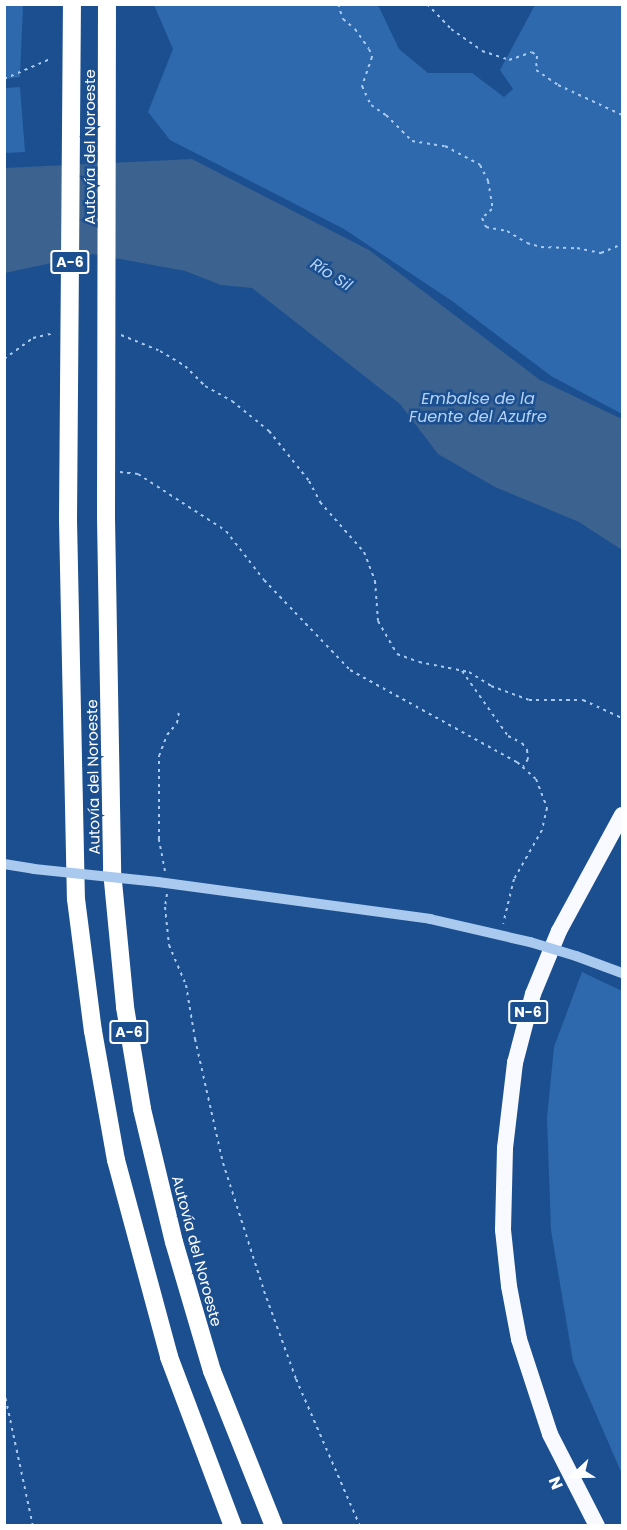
<!DOCTYPE html>
<html>
<head>
<meta charset="utf-8">
<style>
	body { margin:0 }
	#map { position:relative; width:627px; height:1530px; overflow:hidden; background:#1b4f8f; font-family:Poppins,sans-serif }
	div>[style] { position:absolute }
	.green>* { inset:0; background:#2e69ad }
	.water>* { inset:0; background:#3c6290 }
	.path>* { height:2px; margin-top:-1px; transform-origin:0; background:repeating-linear-gradient(90deg,#a9c9ee 0 3px,transparent 0 7.5px) }
	.tertiary>* { height:10px; margin:-5px; padding:0 5px; transform-origin:5px; border-radius:5px; background:#a9c9ee }
	.trunk>* { height:16px; margin:-8px; padding:0 8px; transform-origin:8px; border-radius:8px; background:#f8faff }
	.motorway>* { height:18px; margin:-9px; padding:0 9px; transform-origin:9px; border-radius:9px; background:#fff }
	.tertiary-bridge>* { height:10px; margin:-5px; padding:0 5px; transform-origin:5px; border-radius:5px; background:#a9c9ee }
	.motorway-bridge>* { height:18px; margin:-9px; padding:0 9px; transform-origin:9px; border-radius:9px; background:#fff }
	span { translate:-50% -50%; white-space:nowrap; text-align:center; line-height:1.15; -webkit-text-stroke:5px #1b4f8f; paint-order:stroke }
	.shield-label span { padding:2px 4px; background:#1b4f8f; border:2px solid; border-radius:4px; -webkit-text-stroke-width:0 }
	.shield-label { font-size:14px; color:#fff; font-weight:700 }
	.street-label { font-size:15px; color:#fff }
	.water-label { font-size:16px; color:#b5d3f5; font-style:italic }
	.frame { position:absolute; inset:0; border:6px solid #fff; pointer-events:none }
	.north { position:absolute; left:543px; top:1446px; width:60px; height:60px; -webkit-text-stroke:4px #1b4f8f; paint-order:stroke; rotate:248deg; font-size:16px; font-weight:700; line-height:24px; text-align:center; color:#fff }
	.north::after { content:''; display:block; margin:auto; width:21px; height:27px; background:#fff; clip-path:polygon(50% 0,100% 100%,50% 72%,0 100%) }
</style>
</head>
<body>
<div id="map">
	<div class="green">
		<div style="clip-path:polygon(5px 4px,23px 5px,20px 77px,5px 79px)"></div>
		<div style="clip-path:polygon(154px 5px,378px 5px,399px 49px,428px 73px,472px 73px,504px 97px,513px 89px,500px 70px,535px 5px,622px 5px,622px 414px,551px 376px,452px 301px,344px 229px,170px 140px,148px 112px,173px 49px)"></div>
		<div style="clip-path:polygon(20px 87px,25px 152px,5px 153px,5px 88px)"></div>
		<div style="clip-path:polygon(582px 972px,622px 991px,622px 1474px,573px 1361px,551px 1230px,547px 1118px,554px 1047px)"></div>
	</div>
	<div class="water">
		<div style="clip-path:polygon(192px 159px,369px 250px,540px 380px,622px 419px,622px 550px,579px 522px,495px 487px,438px 454px,400px 404px,252px 288px,221px 285px,185px 271px,93px 254px,5px 273px,5px 168px)"></div>
	</div>
	<div class="path">
		<div style="left:338px;top:4px;width:16px;rotate:72deg"></div>
		<div style="left:343px;top:19px;width:16px;rotate:40deg"></div>
		<div style="left:355px;top:29px;width:24px;rotate:55deg"></div>
		<div style="left:369px;top:49px;width:9px;rotate:69deg"></div>
		<div style="left:372px;top:57px;width:31px;rotate:109deg"></div>
		<div style="left:362px;top:86px;width:21px;rotate:65deg"></div>
		<div style="left:371px;top:105px;width:18px;rotate:34deg"></div>
		<div style="left:386px;top:115px;width:37px;rotate:45deg"></div>
		<div style="left:412px;top:141px;width:33px;rotate:9deg"></div>
		<div style="left:445px;top:146px;width:40px;rotate:28deg"></div>
		<div style="left:480px;top:165px;width:18px;rotate:63deg"></div>
		<div style="left:488px;top:181px;width:22px;rotate:80deg"></div>
		<div style="left:492px;top:203px;width:6px;rotate:90deg"></div>
		<div style="left:492px;top:209px;width:13px;rotate:138deg"></div>
		<div style="left:482px;top:218px;width:10px;rotate:66deg"></div>
		<div style="left:486px;top:227px;width:21px;rotate:11deg"></div>
		<div style="left:507px;top:231px;width:23px;rotate:31deg"></div>
		<div style="left:527px;top:243px;width:15px;rotate:16deg"></div>
		<div style="left:541px;top:247px;width:36px;rotate:2deg"></div>
		<div style="left:577px;top:248px;width:25px;rotate:12deg"></div>
		<div style="left:601px;top:253px;width:23px;rotate:-23deg"></div>
		<div style="left:427px;top:4px;width:35px;rotate:46deg"></div>
		<div style="left:451px;top:29px;width:38px;rotate:35deg"></div>
		<div style="left:482px;top:51px;width:28px;rotate:18deg"></div>
		<div style="left:509px;top:60px;width:24px;rotate:-19deg"></div>
		<div style="left:532px;top:52px;width:6px;rotate:39deg"></div>
		<div style="left:537px;top:56px;width:14px;rotate:94deg"></div>
		<div style="left:536px;top:70px;width:27px;rotate:34deg"></div>
		<div style="left:558px;top:85px;width:71px;rotate:25.1deg"></div>
		<div style="left:4px;top:79px;width:50px;rotate:-23.5deg"></div>
		<div style="left:121px;top:335px;width:42px;rotate:22.3deg"></div>
		<div style="left:160px;top:351px;width:29px;rotate:31deg"></div>
		<div style="left:185px;top:366px;width:28px;rotate:45deg"></div>
		<div style="left:205px;top:386px;width:31px;rotate:29deg"></div>
		<div style="left:232px;top:401px;width:48px;rotate:39deg"></div>
		<div style="left:269px;top:431px;width:64px;rotate:51.3deg"></div>
		<div style="left:309px;top:481px;width:24px;rotate:62deg"></div>
		<div style="left:320px;top:502px;width:67px;rotate:48.7deg"></div>
		<div style="left:364px;top:552px;width:31px;rotate:69deg"></div>
		<div style="left:375px;top:581px;width:40px;rotate:85.7deg"></div>
		<div style="left:378px;top:621px;width:38px;rotate:60deg"></div>
		<div style="left:397px;top:654px;width:23px;rotate:20deg"></div>
		<div style="left:419px;top:662px;width:51px;rotate:11.3deg"></div>
		<div style="left:469px;top:672px;width:26px;rotate:32deg"></div>
		<div style="left:491px;top:686px;width:40px;rotate:20.2deg"></div>
		<div style="left:529px;top:700px;width:54px"></div>
		<div style="left:583px;top:700px;width:43px;rotate:24.8deg"></div>
		<div style="left:4px;top:359px;width:36px;rotate:-36deg"></div>
		<div style="left:33px;top:338px;width:22px;rotate:-13deg"></div>
		<div style="left:120px;top:472px;width:18px;rotate:6deg"></div>
		<div style="left:138px;top:474px;width:105px;rotate:32.9deg"></div>
		<div style="left:226px;top:531px;width:62px;rotate:52.2deg"></div>
		<div style="left:264px;top:580px;width:124px;rotate:46.3deg"></div>
		<div style="left:350px;top:670px;width:191px;rotate:28.9deg"></div>
		<div style="left:517px;top:762px;width:25px;rotate:42deg"></div>
		<div style="left:536px;top:779px;width:31px;rotate:69deg"></div>
		<div style="left:547px;top:808px;width:23px;rotate:103deg"></div>
		<div style="left:542px;top:830px;width:56px;rotate:119.7deg"></div>
		<div style="left:514px;top:879px;width:46px;rotate:103.7deg"></div>
		<div style="left:462px;top:671px;width:80px;rotate:54.7deg"></div>
		<div style="left:508px;top:736px;width:16px;rotate:27deg"></div>
		<div style="left:522px;top:743px;width:9px;rotate:54deg"></div>
		<div style="left:527px;top:750px;width:9px;rotate:84deg"></div>
		<div style="left:528px;top:759px;width:9px;rotate:122deg"></div>
		<div style="left:165px;top:871px;width:33px;rotate:-101deg"></div>
		<div style="left:159px;top:839px;width:83px;rotate:-90deg"></div>
		<div style="left:159px;top:756px;width:22px;rotate:-69deg"></div>
		<div style="left:167px;top:735px;width:16px;rotate:-50deg"></div>
		<div style="left:177px;top:723px;width:11px;rotate:-80deg"></div>
		<div style="left:167px;top:894px;width:13px;rotate:99deg"></div>
		<div style="left:165px;top:907px;width:38px;rotate:84deg"></div>
		<div style="left:169px;top:945px;width:43px;rotate:67deg"></div>
		<div style="left:186px;top:985px;width:55px;rotate:80.5deg"></div>
		<div style="left:195px;top:1039px;width:127px;rotate:77.3deg"></div>
		<div style="left:223px;top:1163px;width:134px;rotate:72.2deg"></div>
		<div style="left:264px;top:1291px;width:94px;rotate:70deg"></div>
		<div style="left:296px;top:1379px;width:160px;rotate:66.5deg"></div>
		<div style="left:4px;top:1391px;width:138px;rotate:77.9deg"></div>
	</div>
	<div class="tertiary">
		<div style="left:4px;top:864px;width:30px;rotate:9deg"></div>
		<div style="left:158px;top:882px;width:275px;rotate:7.7deg"></div>
		<div style="left:430px;top:919px;width:103px;rotate:13deg"></div>
		<div style="left:576px;top:956px;width:49px;rotate:20.3deg"></div>
	</div>
	<div class="trunk">
		<div style="left:597px;top:1526px;width:103px;rotate:-117.1deg"></div>
		<div style="left:550px;top:1434px;width:100px;rotate:-108.1deg"></div>
		<div style="left:519px;top:1339px;width:54px;rotate:-100.7deg"></div>
		<div style="left:509px;top:1286px;width:56px;rotate:-96.1deg"></div>
		<div style="left:503px;top:1230px;width:82px;rotate:-88.6deg"></div>
		<div style="left:505px;top:1148px;width:86px;rotate:-83.3deg"></div>
		<div style="left:515px;top:1063px;width:71px;rotate:-75.4deg"></div>
		<div style="left:533px;top:994px;width:68px;rotate:-67.6deg"></div>
		<div style="left:559px;top:931px;width:132px;rotate:-61.5deg"></div>
	</div>
	<div class="motorway">
		<div style="left:106px;top:518px;width:353px;rotate:89deg"></div>
		<div style="left:112px;top:871px;width:137px;rotate:84.5deg"></div>
		<div style="left:125px;top:1007px;width:103px;rotate:80.5deg"></div>
		<div style="left:142px;top:1109px;width:137px;rotate:76.5deg"></div>
		<div style="left:174px;top:1242px;width:134px;rotate:73.6deg"></div>
		<div style="left:212px;top:1371px;width:167px;rotate:68.2deg"></div>
		<div style="left:68px;top:520px;width:379px;rotate:88.8deg"></div>
		<div style="left:76px;top:899px;width:133px;rotate:82.7deg"></div>
		<div style="left:93px;top:1031px;width:131px;rotate:79.9deg"></div>
		<div style="left:116px;top:1160px;width:204px;rotate:74.9deg"></div>
		<div style="left:169px;top:1357px;width:181px;rotate:69.3deg"></div>
	</div>
	<div class="tertiary-bridge">
		<div style="left:34px;top:869px;width:125px;rotate:6deg"></div>
		<div style="left:530px;top:942px;width:48px;rotate:16.9deg"></div>
	</div>
	<div class="motorway-bridge">
		<div style="left:106px;top:518px;width:514px;rotate:-89.89deg"></div>
		<div style="left:68px;top:520px;width:516px;rotate:-89.56deg"></div>
	</div>
	<div class="shield-label">
		<span style="left:70px;top:262px">A-6</span>
		<span style="left:528px;top:1012px">N-6</span>
		<span style="left:129px;top:1032px">A-6</span>
	</div>
	<div class="street-label">
		<span style="left:90px;top:147px;rotate:-90deg">Autovía del Noroeste</span>
		<span style="left:93px;top:777px;rotate:-91deg">Autovía del Noroeste</span>
		<span style="left:197px;top:1251px;rotate:75deg">Autovía del Noroeste</span>
	</div>
	<div class="water-label">
		<span style="left:331px;top:275px;rotate:33deg">Río Sil</span>
		<span style="left:478px;top:408px">Embalse de la<br>Fuente del Azufre</span>
	</div>
	<div class="frame"></div>
	<div class="north">N</div>
</div>
</body>
</html>
